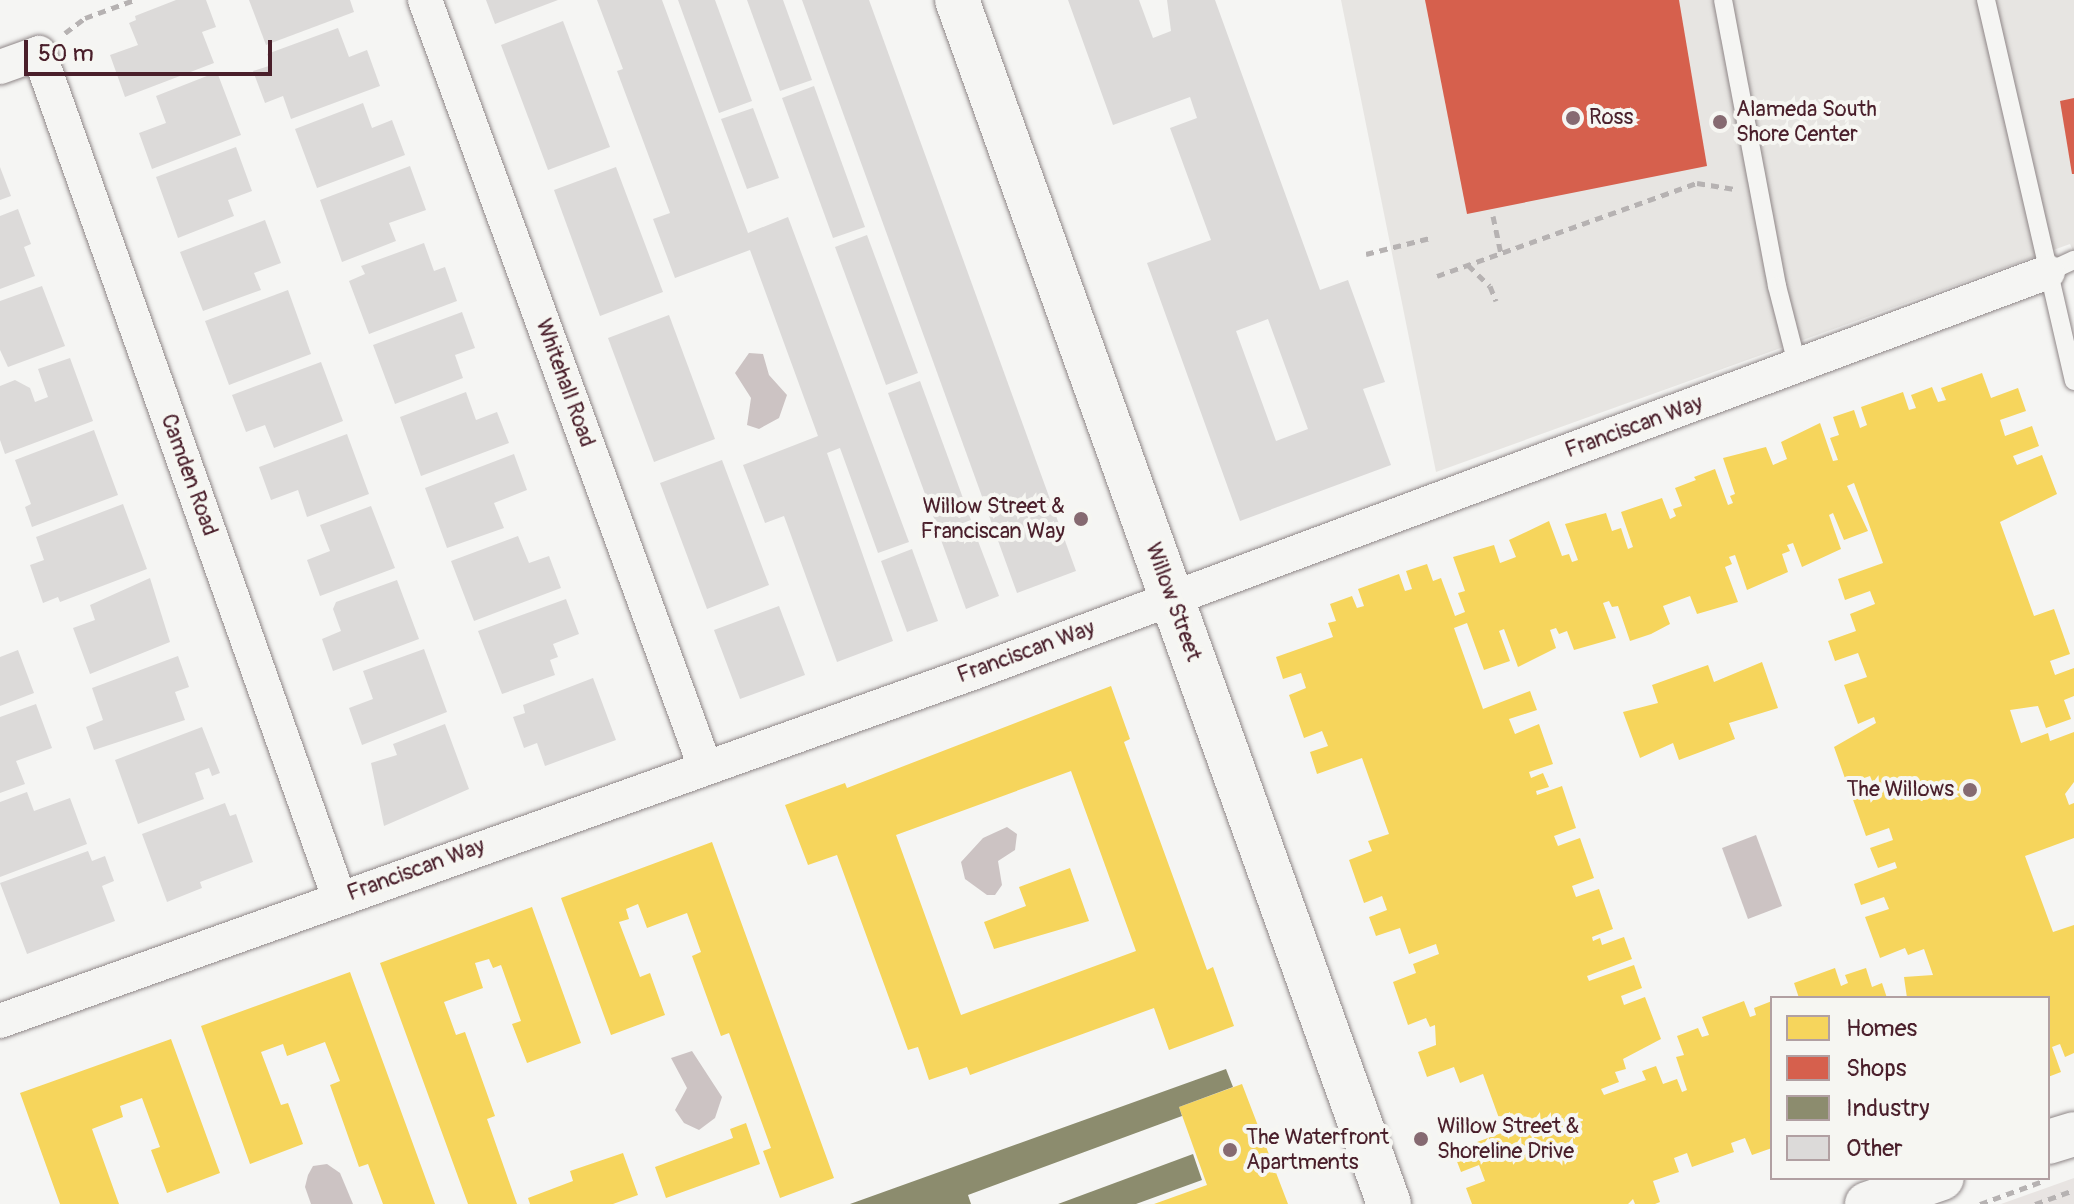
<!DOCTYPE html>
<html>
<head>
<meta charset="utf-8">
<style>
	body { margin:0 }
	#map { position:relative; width:2074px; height:1204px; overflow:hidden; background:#f5f5f3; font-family:Pangolin,sans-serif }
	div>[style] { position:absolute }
	.built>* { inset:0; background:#e7e5e2 }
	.green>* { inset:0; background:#e8e4e2 }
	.water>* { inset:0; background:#ccc3c3 }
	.homes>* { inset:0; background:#f6d55c }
	.shops>* { inset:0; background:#d6604d }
	.industry>* { inset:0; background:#8c8c6e }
	.building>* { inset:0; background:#dcdad9 }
	.path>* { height:5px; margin-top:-2.5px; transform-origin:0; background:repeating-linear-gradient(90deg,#b6b2b2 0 8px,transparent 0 14px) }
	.roads { filter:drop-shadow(0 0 2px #8f8788) drop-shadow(0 0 2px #8f8788) }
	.service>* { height:18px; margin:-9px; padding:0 9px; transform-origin:9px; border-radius:9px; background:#f5f5f3 }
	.minor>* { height:34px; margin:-17px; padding:0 17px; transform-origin:17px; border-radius:17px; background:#f5f5f3 }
	.tertiary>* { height:44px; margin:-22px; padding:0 22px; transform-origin:22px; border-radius:22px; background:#f5f5f3 }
	.dots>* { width:22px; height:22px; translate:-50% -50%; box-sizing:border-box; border:4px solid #f6f6f2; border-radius:50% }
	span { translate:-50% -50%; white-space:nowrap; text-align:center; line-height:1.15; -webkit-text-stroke:8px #f6f6f2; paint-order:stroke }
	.poi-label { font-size:22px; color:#4a1f2b }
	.left { translate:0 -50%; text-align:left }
	.right { translate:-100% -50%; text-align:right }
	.street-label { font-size:22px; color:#4a1f2b }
	.legend { position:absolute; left:1770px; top:996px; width:280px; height:184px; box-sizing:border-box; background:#f6f6f2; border:2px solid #b1a0a2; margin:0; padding:10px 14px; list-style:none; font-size:24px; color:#4a1f2b }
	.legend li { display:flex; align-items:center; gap:16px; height:40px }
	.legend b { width:40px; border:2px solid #b1a0a2 }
	.scale { position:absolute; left:24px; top:40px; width:248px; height:36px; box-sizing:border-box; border:4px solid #4a1f2b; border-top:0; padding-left:10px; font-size:24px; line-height:28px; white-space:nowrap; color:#4a1f2b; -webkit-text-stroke:6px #f6f6f2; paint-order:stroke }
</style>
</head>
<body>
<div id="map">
	<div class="built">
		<div style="clip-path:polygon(1341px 0,2074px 0,2074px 253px,2070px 244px,1436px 472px)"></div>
	</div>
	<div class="green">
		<div style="clip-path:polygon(2074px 1178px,2074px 1204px,2001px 1204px)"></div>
	</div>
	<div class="water">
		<div style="clip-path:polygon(749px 353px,763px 354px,769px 375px,787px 395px,779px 418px,759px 429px,747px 425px,751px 398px,735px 373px)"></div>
		<div style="clip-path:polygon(1007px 827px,1017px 834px,1015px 850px,998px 861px,1002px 885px,995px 895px,987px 895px,965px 879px,961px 862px,983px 838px)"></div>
		<div style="clip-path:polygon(1756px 835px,1782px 906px,1748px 919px,1722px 848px)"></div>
		<div style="clip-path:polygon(692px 1051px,722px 1097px,715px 1118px,699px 1130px,684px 1123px,675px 1110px,687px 1088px,671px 1058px)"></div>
		<div style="clip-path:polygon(327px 1164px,340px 1173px,353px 1204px,311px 1204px,305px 1187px,308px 1175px,313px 1166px)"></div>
	</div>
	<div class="homes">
		<div style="clip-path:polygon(1982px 373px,1991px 398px,2018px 388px,2026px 411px,2000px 420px,2005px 436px,2032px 426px,2039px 446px,2013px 456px,2017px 465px,2042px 455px,2057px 494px,2000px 522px,2034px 616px,2054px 609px,2070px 654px,2050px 661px,2055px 675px,2074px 668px,2074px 696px,2064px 700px,2071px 719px,2046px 728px,2038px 706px,2010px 710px,2021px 743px,2048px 733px,2050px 741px,2074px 732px,2074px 782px,2065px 794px,2069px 805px,2074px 803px,2074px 838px,2025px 856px,2053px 932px,2074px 925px,2074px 1053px,2065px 1057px,2060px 1044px,2052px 1047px,2061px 1072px,2048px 1077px,2048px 998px,1907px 998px,1904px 977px,1933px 975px,1924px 949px,1908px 955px,1905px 948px,1880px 958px,1865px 917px,1889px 909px,1884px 897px,1861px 905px,1854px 884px,1897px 868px,1895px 862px,1878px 868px,1870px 848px,1893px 840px,1889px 828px,1866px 836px,1852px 797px,1875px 788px,1870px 776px,1847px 784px,1834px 747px,1876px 723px,1874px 717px,1858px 724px,1844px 685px,1867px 677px,1858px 653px,1835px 661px,1828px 641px,1856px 631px,1850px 614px,1875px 604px,1870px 591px,1845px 600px,1838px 579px,1883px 563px,1854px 483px,1847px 486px,1868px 531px,1844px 540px,1833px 513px,1829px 515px,1841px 549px,1802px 567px,1793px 543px,1787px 545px,1790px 551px,1782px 554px,1788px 572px,1747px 590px,1735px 555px,1729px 557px,1732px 564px,1725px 567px,1738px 602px,1697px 614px,1690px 596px,1663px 606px,1670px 624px,1651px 634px,1630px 641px,1618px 606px,1612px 607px,1609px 601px,1603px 603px,1616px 638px,1574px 650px,1567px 631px,1559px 634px,1556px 628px,1550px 630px,1556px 648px,1518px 667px,1504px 629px,1499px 631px,1510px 661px,1484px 670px,1467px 623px,1454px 628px,1483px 709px,1530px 691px,1537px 710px,1509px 719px,1515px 734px,1539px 724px,1553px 764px,1529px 772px,1531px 778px,1543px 773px,1549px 787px,1536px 791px,1537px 795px,1562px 786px,1576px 828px,1554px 836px,1558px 846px,1580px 838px,1594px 878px,1572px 886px,1576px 897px,1599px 889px,1613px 929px,1592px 937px,1593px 941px,1600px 938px,1602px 945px,1624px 937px,1632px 959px,1587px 976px,1589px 981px,1634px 965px,1642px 988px,1621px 996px,1624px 1005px,1645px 997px,1661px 1039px,1623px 1059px,1626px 1069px,1615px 1072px,1619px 1082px,1601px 1089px,1604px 1095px,1646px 1080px,1642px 1071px,1656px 1066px,1663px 1084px,1677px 1079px,1682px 1092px,1687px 1090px,1676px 1057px,1684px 1055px,1677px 1036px,1698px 1028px,1702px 1037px,1709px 1035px,1702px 1017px,1744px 1001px,1750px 1017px,1756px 1015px,1754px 1008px,1772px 1001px,1772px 1148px,1752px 1155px,1745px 1138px,1731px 1143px,1734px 1152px,1692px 1167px,1687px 1153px,1674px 1158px,1679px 1172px,1653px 1181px,1660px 1202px,1655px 1204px,1635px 1204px,1633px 1199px,1628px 1204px,1472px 1204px,1466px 1188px,1485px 1181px,1479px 1165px,1461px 1172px,1453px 1151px,1504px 1132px,1483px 1074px,1460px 1083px,1454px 1067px,1427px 1077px,1418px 1052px,1436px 1045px,1435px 1025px,1430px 1027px,1426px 1018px,1408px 1025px,1393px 982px,1416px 973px,1413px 964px,1439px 954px,1436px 944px,1409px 954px,1400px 928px,1376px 936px,1369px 917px,1387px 910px,1382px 896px,1364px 903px,1349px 860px,1372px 851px,1368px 841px,1389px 834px,1362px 758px,1317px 774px,1310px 752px,1328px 746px,1322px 731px,1304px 738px,1289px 695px,1306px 688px,1301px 673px,1283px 679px,1276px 657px,1333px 637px,1328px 623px,1336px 621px,1330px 604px,1352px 596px,1357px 608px,1364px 606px,1358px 589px,1399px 574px,1405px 591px,1412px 589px,1406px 571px,1427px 564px,1433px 581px,1441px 578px,1455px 616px,1465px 612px,1458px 593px,1465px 591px,1453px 557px,1494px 545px,1500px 563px,1516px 557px,1509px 540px,1549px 521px,1562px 556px,1569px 554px,1572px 562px,1578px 560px,1565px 524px,1606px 513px,1612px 531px,1621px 528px,1628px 549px,1633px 547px,1621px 512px,1662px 498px,1670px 519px,1676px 516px,1673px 509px,1682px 506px,1675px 488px,1696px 480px,1694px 477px,1715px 469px,1728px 505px,1733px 503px,1730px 496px,1735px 494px,1723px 458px,1766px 447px,1773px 465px,1787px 459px,1781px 442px,1820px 423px,1833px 461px,1838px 460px,1830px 438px,1839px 435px,1833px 417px,1854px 410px,1860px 428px,1867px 425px,1861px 407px,1903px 392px,1909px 410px,1916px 408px,1911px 395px,1932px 387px,1938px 402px,1946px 400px,1941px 388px)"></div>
		<div style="clip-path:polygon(1762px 662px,1778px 708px,1729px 723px,1735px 739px,1679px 760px,1673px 743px,1640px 758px,1623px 712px,1658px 703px,1652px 685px,1708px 665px,1714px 682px)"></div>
		<div style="clip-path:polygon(evenodd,1111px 686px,1130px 739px,1124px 742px,1207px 970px,1213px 967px,1234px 1026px,1169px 1050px,1154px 1008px,970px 1075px,967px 1067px,929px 1080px,918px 1047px,908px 1050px,837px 855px,808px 865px,785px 805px,845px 783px,847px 788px,1111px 686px,1071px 771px,1136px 951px,961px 1015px,896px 835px,1071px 771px)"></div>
		<div style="clip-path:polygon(712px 842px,834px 1178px,780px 1198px,763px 1151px,771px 1148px,729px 1033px,721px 1036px,692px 956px,701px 952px,687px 913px,647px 928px,638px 904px,626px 909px,629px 919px,619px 922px,640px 977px,650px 973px,665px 1015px,611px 1035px,561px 898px)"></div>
		<div style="clip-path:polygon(1070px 868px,1089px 921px,994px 949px,984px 922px,1026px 906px,1019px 887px)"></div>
		<div style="clip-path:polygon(532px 907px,581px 1043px,527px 1063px,512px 1024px,521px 1021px,501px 965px,493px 968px,489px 959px,475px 963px,483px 988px,444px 1002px,456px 1035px,465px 1032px,495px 1116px,487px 1119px,517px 1204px,468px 1204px,380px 963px)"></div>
		<div style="clip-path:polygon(1835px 968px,1841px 986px,1848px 983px,1845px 975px,1866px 968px,1872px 987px,1882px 983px,1887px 998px,1799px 998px,1794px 983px)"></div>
		<div style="clip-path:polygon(350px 972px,435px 1204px,383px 1204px,368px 1164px,359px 1167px,330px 1085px,340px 1081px,325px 1042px,287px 1056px,283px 1044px,261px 1052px,281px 1105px,288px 1103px,303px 1144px,250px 1164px,201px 1026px)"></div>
		<div style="clip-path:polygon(171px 1039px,220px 1173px,167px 1193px,151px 1150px,160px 1147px,142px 1098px,120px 1106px,123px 1117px,92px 1129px,119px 1204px,60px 1204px,20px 1093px)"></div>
		<div style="clip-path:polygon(1242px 1084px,1288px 1204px,1154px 1204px,1207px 1185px,1179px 1107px)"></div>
		<div style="clip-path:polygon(746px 1123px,760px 1164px,666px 1198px,655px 1167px,733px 1138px,730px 1129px)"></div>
		<div style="clip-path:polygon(623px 1153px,638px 1195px,613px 1204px,530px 1204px,528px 1198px,573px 1181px,570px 1171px)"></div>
	</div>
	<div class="shops">
		<div style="clip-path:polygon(1425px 0,1679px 0,1707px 166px,1467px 214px)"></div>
		<div style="clip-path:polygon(2074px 98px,2074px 174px,2072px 174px,2060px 101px)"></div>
	</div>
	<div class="industry">
		<div style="clip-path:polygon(1226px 1069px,1233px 1087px,1179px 1107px,1182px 1116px,968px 1195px,971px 1204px,850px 1204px)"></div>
		<div style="clip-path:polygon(1193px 1154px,1202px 1180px,1136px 1204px,1058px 1204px)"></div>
	</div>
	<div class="building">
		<div style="clip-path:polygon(176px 0,206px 0,216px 27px,202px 32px,214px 63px,125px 97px,110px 55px,138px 45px,129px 23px,136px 20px,135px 16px)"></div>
		<div style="clip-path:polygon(249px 0,350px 0,354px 12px,266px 45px)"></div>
		<div style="clip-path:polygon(486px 0,558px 0,495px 24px)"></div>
		<div style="clip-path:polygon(597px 0,662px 0,748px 233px,788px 217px,909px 542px,878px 553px,840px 448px,827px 453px,893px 641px,837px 662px,784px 516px,765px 523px,743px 465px,818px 436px,750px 250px,675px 278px,653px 219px,670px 213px,617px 71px,623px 69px)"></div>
		<div style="clip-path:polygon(678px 0,715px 0,752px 101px,719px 113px)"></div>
		<div style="clip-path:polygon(747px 0,783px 0,812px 80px,780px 91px)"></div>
		<div style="clip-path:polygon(802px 0,869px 0,1076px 571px,1017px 593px)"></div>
		<div style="clip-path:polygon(evenodd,1068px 0,1139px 0,1153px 38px,1171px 31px,1167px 0,1215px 0,1320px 290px,1348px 280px,1385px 382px,1363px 389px,1391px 465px,1240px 521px,1147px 263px,1211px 240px,1170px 128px,1197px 118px,1190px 97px,1113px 125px,1068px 0,1268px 319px,1308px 429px,1276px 441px,1236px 331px,1268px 319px)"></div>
		<div style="clip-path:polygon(563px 21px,610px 147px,548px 170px,501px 45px)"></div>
		<div style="clip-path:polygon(338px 28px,349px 57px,367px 50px,380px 86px,291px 119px,283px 96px,265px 103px,253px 71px,272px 65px,267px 54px)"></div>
		<div style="clip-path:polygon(217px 72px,241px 135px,152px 169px,139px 133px,166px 123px,156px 96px)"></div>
		<div style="clip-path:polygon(814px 86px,865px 227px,833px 238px,782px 98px)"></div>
		<div style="clip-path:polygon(363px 103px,372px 128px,392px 120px,405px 155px,317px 188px,295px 129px)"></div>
		<div style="clip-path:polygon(753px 108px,779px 178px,747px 189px,721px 119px)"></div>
		<div style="clip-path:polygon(236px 147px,252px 191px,228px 200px,234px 216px,178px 238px,156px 177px)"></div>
		<div style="clip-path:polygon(410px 166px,426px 210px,389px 223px,396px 241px,342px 262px,320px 200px)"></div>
		<div style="clip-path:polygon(0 167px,11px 196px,0 200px)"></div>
		<div style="clip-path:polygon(616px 167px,663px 292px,600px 316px,554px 190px)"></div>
		<div style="clip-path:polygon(18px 209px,31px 244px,24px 247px,35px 276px,0 289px,0 216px)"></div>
		<div style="clip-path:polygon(265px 220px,281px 263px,254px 273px,261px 290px,203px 311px,180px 252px)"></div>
		<div style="clip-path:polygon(867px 235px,918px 373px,886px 385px,835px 247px)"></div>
		<div style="clip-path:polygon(424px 243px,434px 271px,445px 267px,457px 301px,369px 334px,349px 281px,365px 274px,361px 266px)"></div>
		<div style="clip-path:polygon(42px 286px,65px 346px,8px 367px,0 350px,0 301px)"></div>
		<div style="clip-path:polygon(288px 290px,311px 354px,229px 385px,205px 321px)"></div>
		<div style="clip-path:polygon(462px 312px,475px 348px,455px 355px,463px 378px,395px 404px,373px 345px)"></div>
		<div style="clip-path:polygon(669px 315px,715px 439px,654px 462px,608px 338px)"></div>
		<div style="clip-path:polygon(70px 358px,93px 421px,5px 454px,0 440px,0 386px,15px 380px,30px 388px,35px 402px,48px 397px,38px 369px)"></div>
		<div style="clip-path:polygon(321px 362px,343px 421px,274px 448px,265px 425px,246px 432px,232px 395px)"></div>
		<div style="clip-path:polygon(920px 381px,971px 520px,939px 532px,888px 393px)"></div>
		<div style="clip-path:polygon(466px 392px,476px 420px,497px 412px,509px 443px,421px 476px,400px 417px)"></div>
		<div style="clip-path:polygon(94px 430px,118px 495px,32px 527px,25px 507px,31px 504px,15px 460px)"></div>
		<div style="clip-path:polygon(347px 434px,369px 494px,307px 517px,298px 490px,271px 500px,259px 467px)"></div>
		<div style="clip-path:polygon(514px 454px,527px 490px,494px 503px,504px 528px,447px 548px,425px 488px)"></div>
		<div style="clip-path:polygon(722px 460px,769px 585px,707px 609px,660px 483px)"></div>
		<div style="clip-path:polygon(123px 504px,147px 569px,60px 602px,58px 597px,43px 603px,30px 565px,44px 560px,36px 537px)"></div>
		<div style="clip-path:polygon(371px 506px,395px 568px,320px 596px,307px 560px,330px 551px,320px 525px)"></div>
		<div style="clip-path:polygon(973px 528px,999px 596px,966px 609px,941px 540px)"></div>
		<div style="clip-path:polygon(518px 536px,529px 563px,549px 556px,561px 588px,474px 621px,451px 561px)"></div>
		<div style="clip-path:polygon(912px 549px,938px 621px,907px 632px,881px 561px)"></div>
		<div style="clip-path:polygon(150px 578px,170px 642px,90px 674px,73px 628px,95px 620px,90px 605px)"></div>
		<div style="clip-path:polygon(397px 580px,419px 639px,333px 671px,322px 639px,341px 631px,333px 609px,336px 602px)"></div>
		<div style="clip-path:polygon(566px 599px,579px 634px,553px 644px,558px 657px,550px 660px,555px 675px,502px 694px,478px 631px)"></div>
		<div style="clip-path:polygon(779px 606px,805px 675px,740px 699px,714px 630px)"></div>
		<div style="clip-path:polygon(424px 649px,447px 712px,362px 745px,349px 708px,373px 699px,363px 671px)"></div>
		<div style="clip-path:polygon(18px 650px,34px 693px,0 706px,0 657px)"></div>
		<div style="clip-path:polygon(178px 656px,189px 687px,175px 692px,185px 720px,94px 750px,86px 727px,103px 720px,92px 688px)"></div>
		<div style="clip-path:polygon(593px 678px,616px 740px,545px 766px,537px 743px,524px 748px,513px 717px,525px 713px,523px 705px)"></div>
		<div style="clip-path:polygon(36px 704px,52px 748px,16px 761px,25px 784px,0 793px,0 717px)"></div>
		<div style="clip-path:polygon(445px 724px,469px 789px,384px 826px,371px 763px,397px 755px,393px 744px)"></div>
		<div style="clip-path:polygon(202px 727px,220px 773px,212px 776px,209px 768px,195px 773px,204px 799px,138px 824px,115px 760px)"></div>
		<div style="clip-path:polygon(27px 792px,34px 811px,70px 798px,87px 844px,0 877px,0 802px)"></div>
		<div style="clip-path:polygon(225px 803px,230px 816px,236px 814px,253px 862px,200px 882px,202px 888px,167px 902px,142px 834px)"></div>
		<div style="clip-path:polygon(88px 851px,92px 861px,105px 856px,114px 881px,102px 886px,115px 921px,27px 954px,0 883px)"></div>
	</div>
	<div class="path">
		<div style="left:65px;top:33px;width:25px;rotate:-37deg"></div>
		<div style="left:85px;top:18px;width:52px;rotate:-20.2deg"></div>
		<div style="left:1493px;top:216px;width:38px;rotate:78deg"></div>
		<div style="left:1366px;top:254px;width:66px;rotate:-14deg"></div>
		<div style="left:1468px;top:265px;width:30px;rotate:44deg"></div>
		<div style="left:1490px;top:286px;width:16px;rotate:68deg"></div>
		<div style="left:1437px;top:276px;width:276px;rotate:-19.7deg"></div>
		<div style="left:1697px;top:183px;width:38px;rotate:9deg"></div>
		<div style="left:1980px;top:1204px;width:67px;rotate:-20.1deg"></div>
		<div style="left:2035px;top:1204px;width:41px;rotate:-19.7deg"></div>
	</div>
	<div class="roads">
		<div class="service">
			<div style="left:1723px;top:0;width:291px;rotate:79.3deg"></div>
			<div style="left:1777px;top:286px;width:85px;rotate:75.6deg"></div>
			<div style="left:1986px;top:0;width:391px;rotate:77deg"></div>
			<div style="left:2048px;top:272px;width:29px;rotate:-25deg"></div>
		</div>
		<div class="minor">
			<div style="left:425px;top:0;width:817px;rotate:69.94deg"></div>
			<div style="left:0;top:67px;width:41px;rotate:-19.7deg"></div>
			<div style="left:39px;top:53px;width:897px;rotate:70.45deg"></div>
			<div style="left:0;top:1021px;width:1039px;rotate:-19.69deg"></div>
			<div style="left:978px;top:671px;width:1142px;rotate:-20.45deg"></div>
		</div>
		<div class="tertiary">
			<div style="left:957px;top:0;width:1279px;rotate:70.26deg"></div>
			<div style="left:2048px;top:1142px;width:27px;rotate:-17deg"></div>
			<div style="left:1867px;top:1204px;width:79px;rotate:-19.1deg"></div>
		</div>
	</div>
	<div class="dots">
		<div style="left:1573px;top:118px;background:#866a71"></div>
		<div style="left:1720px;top:122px;background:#866a71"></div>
		<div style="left:1081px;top:519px;background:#866a71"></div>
		<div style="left:1970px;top:790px;background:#866a71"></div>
		<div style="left:1421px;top:1139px;background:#866a71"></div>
		<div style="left:1230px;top:1150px;background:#866a71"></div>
	</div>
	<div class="poi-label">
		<span class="left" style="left:1736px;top:122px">Alameda South<br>Shore Center</span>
		<span class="left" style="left:1589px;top:118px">Ross</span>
		<span class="right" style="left:1065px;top:519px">Willow Street &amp;<br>Franciscan Way</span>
		<span class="right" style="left:1954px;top:790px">The Willows</span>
		<span class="left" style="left:1437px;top:1139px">Willow Street &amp;<br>Shoreline Drive</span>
		<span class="left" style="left:1246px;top:1150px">The Waterfront<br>Apartments</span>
	</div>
	<div class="street-label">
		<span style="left:565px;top:383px;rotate:70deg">Whitehall Road</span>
		<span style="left:1634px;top:427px;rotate:-20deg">Franciscan Way</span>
		<span style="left:189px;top:475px;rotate:70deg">Camden Road</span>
		<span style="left:1173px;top:602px;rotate:70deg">Willow Street</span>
		<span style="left:1026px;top:652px;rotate:-20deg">Franciscan Way</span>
		<span style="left:416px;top:870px;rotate:-20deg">Franciscan Way</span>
	</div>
	<ul class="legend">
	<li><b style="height:22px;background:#f6d55c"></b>Homes</li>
	<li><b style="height:22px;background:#d6604d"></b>Shops</li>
	<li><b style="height:22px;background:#8c8c6e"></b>Industry</li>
	<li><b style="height:22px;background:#dcdad9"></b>Other</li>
	</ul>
	<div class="scale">50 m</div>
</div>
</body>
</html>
